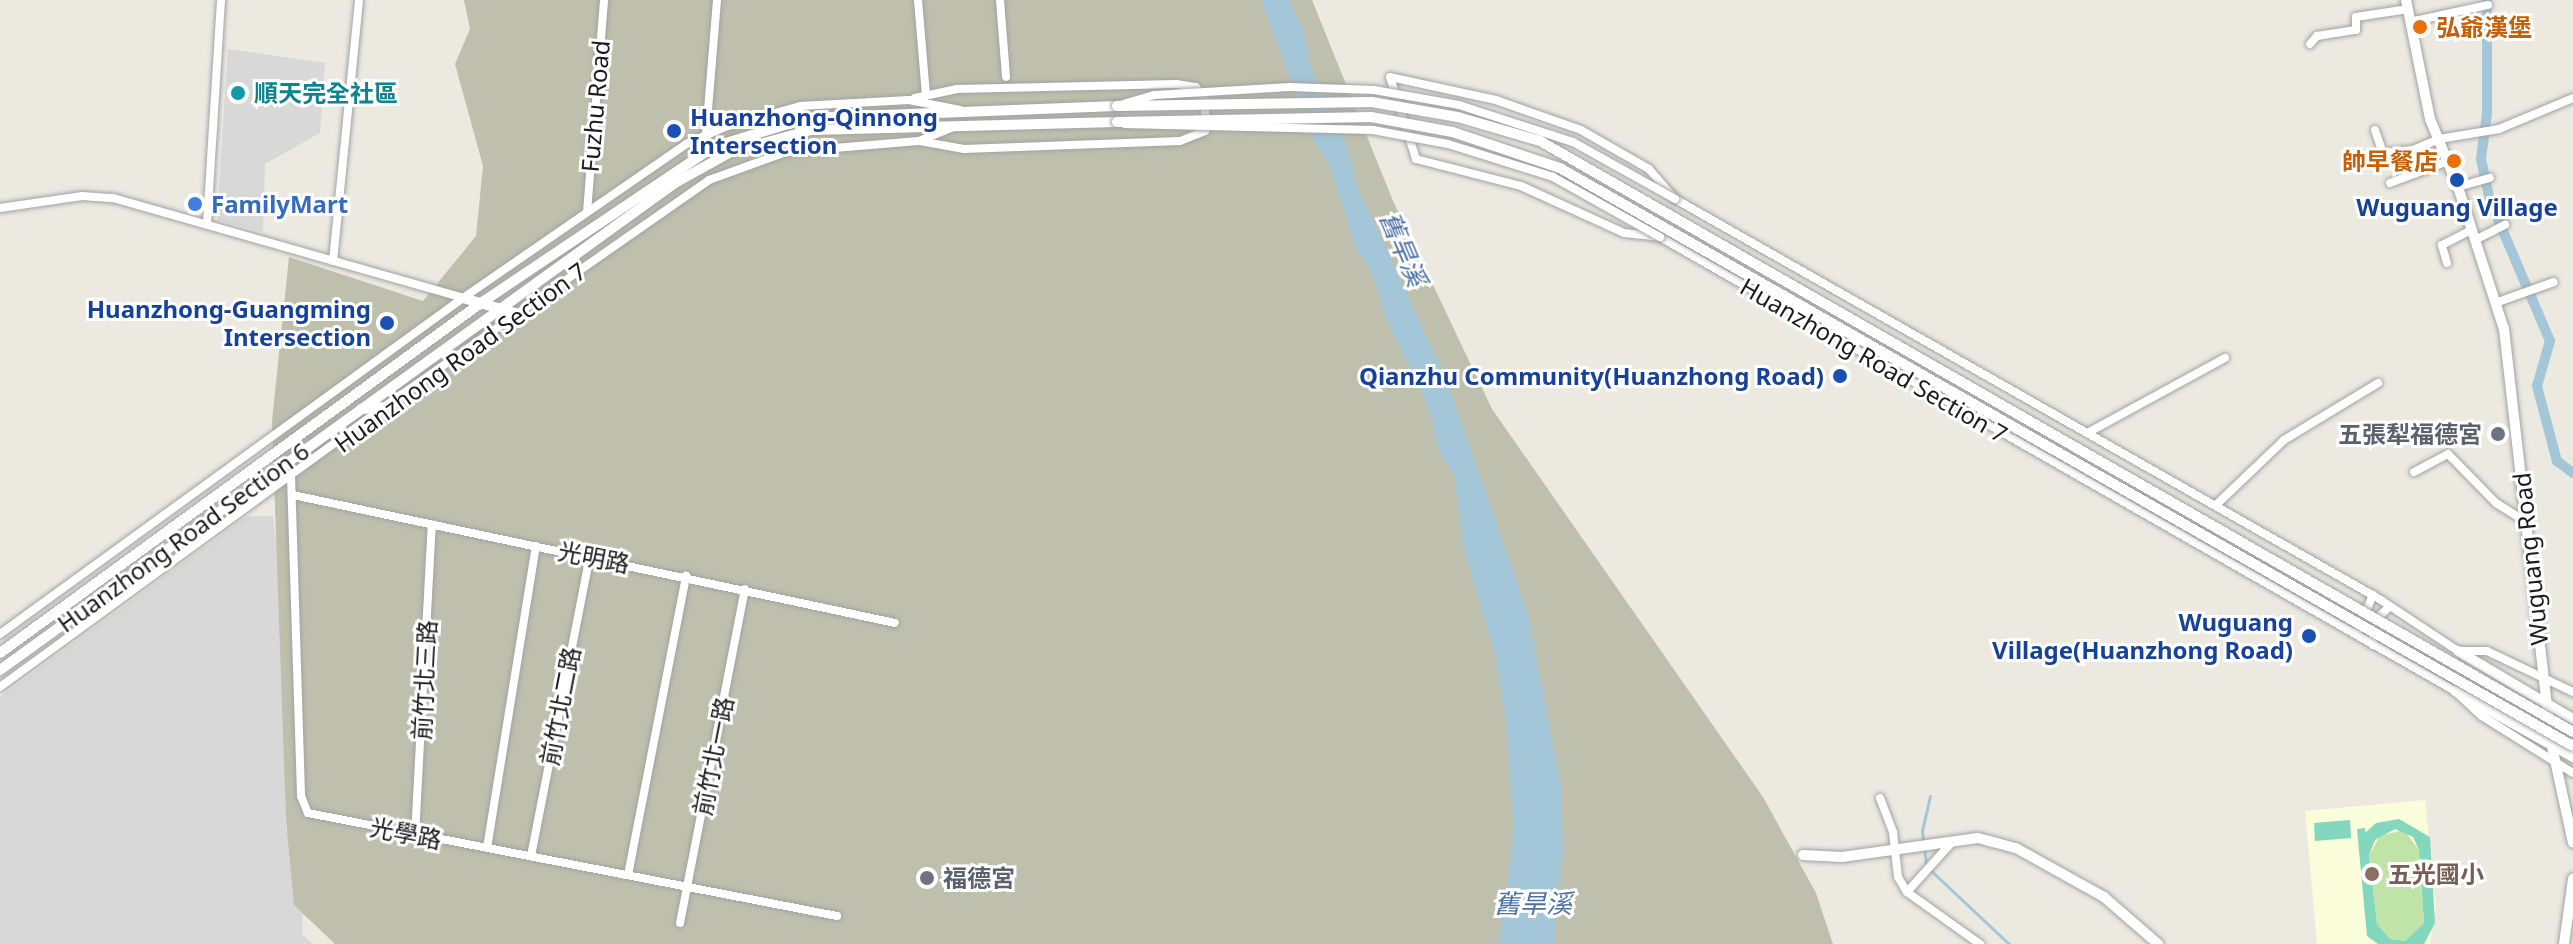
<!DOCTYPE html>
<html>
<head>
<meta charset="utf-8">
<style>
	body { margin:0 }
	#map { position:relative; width:2573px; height:944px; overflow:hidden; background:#ece9e1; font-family:"Noto Sans","Noto Sans TC",sans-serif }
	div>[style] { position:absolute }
	.residential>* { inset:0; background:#d9d8d8 }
	.education>* { inset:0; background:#f9fdd9 }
	.construction>* { inset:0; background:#bec0ad }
	.grass>* { inset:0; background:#c0e4a8 }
	.pitch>* { inset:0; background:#82d7be }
	.water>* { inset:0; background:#a3c7d8 }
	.stream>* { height:3px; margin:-1.5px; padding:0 1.5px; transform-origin:1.5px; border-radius:1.5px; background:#a3c7d8 }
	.canal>* { height:10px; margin:-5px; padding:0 5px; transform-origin:5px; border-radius:5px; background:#a3c7d8 }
	.roads { filter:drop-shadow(0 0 2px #a2a2a2) drop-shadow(0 0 2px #a2a2a2) }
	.minor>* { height:8px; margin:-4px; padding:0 4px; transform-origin:4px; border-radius:4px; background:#fff }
	.tertiary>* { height:10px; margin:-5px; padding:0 5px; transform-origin:5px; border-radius:5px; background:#fff }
	.bridges { filter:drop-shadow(0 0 2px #a2a2a2) drop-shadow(0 0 2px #a2a2a2) }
	.minor-bridge>* { height:8px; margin:-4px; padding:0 4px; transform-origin:4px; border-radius:4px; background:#fff }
	.tertiary-bridge>* { height:10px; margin:-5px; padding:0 5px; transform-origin:5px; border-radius:5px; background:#fff }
	.dots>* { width:22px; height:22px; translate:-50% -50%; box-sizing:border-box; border:4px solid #fff; border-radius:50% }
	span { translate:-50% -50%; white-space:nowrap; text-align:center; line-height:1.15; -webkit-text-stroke:6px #fff; paint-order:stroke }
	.food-label { font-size:24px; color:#c56008; font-weight:700 }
	.left { translate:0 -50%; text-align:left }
	.right { translate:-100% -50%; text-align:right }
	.culture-label { font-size:24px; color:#0d838f; font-weight:700 }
	.street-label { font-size:24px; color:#1b1b1b }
	.transit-label { font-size:24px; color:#164399; font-weight:700 }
	.shop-label { font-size:24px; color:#366cbe; font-weight:700 }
	.worship-label { font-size:24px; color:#5b616d; font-weight:700 }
	.education-label { font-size:24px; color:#785e54; font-weight:700 }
	.water-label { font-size:26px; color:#4e71a4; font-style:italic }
</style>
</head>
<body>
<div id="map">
	<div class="residential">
		<div style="clip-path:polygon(228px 49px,325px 63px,320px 133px,265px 164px,263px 232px,217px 220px)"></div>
		<div style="clip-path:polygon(247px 516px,273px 516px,281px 586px,286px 831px,306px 840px,302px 934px,313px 944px,0 944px,0 697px)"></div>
	</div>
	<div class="education">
		<div style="clip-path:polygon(2425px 800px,2436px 907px,2430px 944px,2317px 944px,2305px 811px)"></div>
	</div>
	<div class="construction">
		<div style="clip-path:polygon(464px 0,1312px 0,1393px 201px,1492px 409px,1763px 797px,1816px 893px,1833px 944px,335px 944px,294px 905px,286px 820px,272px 421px,289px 257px,423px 301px,476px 236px,483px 166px,455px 64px,470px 29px)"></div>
	</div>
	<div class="grass">
		<div style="clip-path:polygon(2404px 830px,2419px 850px,2424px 923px,2405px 941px,2390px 939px,2377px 924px,2369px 855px,2380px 836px)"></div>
	</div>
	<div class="pitch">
		<div style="clip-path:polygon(evenodd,2399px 819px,2430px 837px,2435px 923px,2424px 944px,2378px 944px,2367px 936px,2357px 829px,2365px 828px,2365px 833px,2376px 823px,2399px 819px,2395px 829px,2413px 837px,2419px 850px,2424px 923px,2405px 941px,2390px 939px,2377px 924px,2369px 855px,2375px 840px,2395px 829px)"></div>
		<div style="clip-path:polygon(2350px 820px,2351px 838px,2315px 841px,2314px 823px)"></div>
	</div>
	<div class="water">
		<div style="clip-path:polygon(1261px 0,1289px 0,1303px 30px,1311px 67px,1347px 147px,1359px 190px,1447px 381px,1528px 614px,1561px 786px,1563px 851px,1554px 944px,1499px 944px,1514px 834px,1506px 720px,1496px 658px,1464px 548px,1454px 474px,1440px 454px,1428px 406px,1386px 318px,1372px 273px,1356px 248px,1330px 167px,1314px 140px)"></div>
	</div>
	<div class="stream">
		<div style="left:1930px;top:796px;width:36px;rotate:103deg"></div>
		<div style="left:1922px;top:831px;width:35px;rotate:83deg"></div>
		<div style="left:1926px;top:866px;width:114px;rotate:43.2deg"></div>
	</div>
	<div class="canal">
		<div style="left:2487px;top:0;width:113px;rotate:90deg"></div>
		<div style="left:2487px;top:113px;width:46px;rotate:97.4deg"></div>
		<div style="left:2481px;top:159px;width:43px;rotate:77.9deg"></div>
		<div style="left:2490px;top:201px;width:152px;rotate:66.8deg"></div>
		<div style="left:2550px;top:341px;width:47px;rotate:106.1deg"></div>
		<div style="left:2537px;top:386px;width:78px;rotate:75.1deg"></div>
		<div style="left:2557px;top:461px;width:20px;rotate:37deg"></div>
	</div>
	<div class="roads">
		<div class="minor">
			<div style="left:918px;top:0;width:96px;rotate:85.2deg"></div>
			<div style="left:1000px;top:0;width:77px;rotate:85.5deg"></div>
			<div style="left:2410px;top:22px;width:80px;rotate:-12.3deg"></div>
			<div style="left:2310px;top:44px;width:11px;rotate:-49deg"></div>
			<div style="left:2317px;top:36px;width:39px;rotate:-9deg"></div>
			<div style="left:2356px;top:30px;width:13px;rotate:-90deg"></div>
			<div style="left:2356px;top:17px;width:53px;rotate:-8.7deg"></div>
			<div style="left:915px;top:98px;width:43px;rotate:-12.1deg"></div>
			<div style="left:957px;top:89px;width:219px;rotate:-1.3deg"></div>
			<div style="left:1176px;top:84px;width:20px;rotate:9deg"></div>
			<div style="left:1196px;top:87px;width:16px;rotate:55deg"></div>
			<div style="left:1205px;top:100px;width:31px;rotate:90deg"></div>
			<div style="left:1205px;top:131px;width:27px;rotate:158deg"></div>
			<div style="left:1180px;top:141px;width:216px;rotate:177.9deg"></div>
			<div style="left:964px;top:149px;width:46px;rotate:-169.9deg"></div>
			<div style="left:2375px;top:130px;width:24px;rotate:71deg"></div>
			<div style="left:2383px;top:153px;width:30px;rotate:-6deg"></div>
			<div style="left:2413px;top:150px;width:28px;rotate:-23deg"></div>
			<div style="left:2439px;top:139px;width:61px;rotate:-9.5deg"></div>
			<div style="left:2499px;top:129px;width:80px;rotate:-22.7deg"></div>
			<div style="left:706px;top:134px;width:134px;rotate:-85.3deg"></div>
			<div style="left:2390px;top:183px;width:62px;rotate:-20.8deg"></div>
			<div style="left:2458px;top:187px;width:33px;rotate:-16deg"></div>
			<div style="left:0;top:208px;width:83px;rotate:-8.3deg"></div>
			<div style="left:82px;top:196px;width:31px;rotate:4deg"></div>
			<div style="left:113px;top:198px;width:364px;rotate:15.9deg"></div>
			<div style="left:587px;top:212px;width:213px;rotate:-85.4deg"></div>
			<div style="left:207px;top:223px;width:223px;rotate:-86.4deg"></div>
			<div style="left:2475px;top:240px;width:34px;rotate:-27deg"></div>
			<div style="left:333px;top:261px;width:262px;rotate:-84.3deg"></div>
			<div style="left:2447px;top:263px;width:19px;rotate:-106deg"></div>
			<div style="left:2442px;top:245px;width:33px;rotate:-27deg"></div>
			<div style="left:2498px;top:302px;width:59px;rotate:-19.7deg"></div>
			<div style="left:2089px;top:432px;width:155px;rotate:-28.6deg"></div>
			<div style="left:2414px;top:472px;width:38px;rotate:-28deg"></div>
			<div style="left:2448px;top:454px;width:69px;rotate:45.6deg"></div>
			<div style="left:2496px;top:503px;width:36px;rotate:32deg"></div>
			<div style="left:291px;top:476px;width:320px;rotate:88.2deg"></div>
			<div style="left:301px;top:796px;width:18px;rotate:68deg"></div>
			<div style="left:308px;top:813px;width:539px;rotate:11.02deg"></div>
			<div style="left:293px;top:495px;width:615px;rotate:12deg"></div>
			<div style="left:2216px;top:505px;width:94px;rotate:-43.7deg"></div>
			<div style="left:2284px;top:440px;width:110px;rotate:-31.2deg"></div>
			<div style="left:2359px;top:629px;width:37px;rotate:-68deg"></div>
			<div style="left:0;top:634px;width:572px;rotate:-35.97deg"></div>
			<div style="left:463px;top:298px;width:271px;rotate:-34.6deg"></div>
			<div style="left:686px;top:144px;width:43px;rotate:-23.6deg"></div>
			<div style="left:725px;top:127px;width:78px;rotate:-15.6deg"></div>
			<div style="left:800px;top:106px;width:109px;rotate:-3.2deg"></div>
			<div style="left:909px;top:100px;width:52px;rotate:11.1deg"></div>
			<div style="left:2373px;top:645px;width:23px;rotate:-90deg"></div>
			<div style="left:2373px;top:622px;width:23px;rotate:-43deg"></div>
			<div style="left:0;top:687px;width:496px;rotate:-36.1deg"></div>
			<div style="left:401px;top:395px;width:376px;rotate:-34.9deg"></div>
			<div style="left:709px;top:180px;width:82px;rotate:-20deg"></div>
			<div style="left:786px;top:152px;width:133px;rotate:-4.7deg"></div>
			<div style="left:919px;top:141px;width:35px;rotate:-22deg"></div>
			<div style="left:2573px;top:692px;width:95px;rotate:-154.5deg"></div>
			<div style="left:2487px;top:651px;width:29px;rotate:180deg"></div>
			<div style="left:2458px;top:651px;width:92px;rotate:-146.5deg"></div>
			<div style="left:2381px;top:600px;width:812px;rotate:-150.4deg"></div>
			<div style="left:1675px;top:199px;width:40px;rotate:-131deg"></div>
			<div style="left:1649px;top:169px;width:78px;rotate:-150.2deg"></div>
			<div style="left:1581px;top:130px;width:90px;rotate:-160.6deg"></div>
			<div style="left:1496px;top:100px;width:108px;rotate:-167.8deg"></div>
			<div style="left:1390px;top:77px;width:86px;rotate:72.4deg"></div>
			<div style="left:1416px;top:159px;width:108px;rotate:14.4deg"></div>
			<div style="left:1521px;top:186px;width:113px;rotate:24.5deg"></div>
			<div style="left:1624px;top:233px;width:36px;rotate:6deg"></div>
			<div style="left:1660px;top:237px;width:916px;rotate:29.73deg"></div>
			<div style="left:2455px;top:691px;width:37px;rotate:43deg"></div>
			<div style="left:2482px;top:716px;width:107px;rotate:32.1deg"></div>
			<div style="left:1880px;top:798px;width:36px;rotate:69deg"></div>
			<div style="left:1893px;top:832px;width:45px;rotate:83.7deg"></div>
			<div style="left:1898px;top:877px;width:17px;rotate:59deg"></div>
			<div style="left:1907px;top:892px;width:90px;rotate:35.5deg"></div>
			<div style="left:415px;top:835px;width:311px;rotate:-86.9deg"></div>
			<div style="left:487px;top:848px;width:306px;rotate:-80.8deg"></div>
			<div style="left:531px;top:856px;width:306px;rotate:-78.9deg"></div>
			<div style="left:628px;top:875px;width:305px;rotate:-79deg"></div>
			<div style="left:1907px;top:892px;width:67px;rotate:-48deg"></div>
			<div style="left:680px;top:923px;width:340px;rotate:-79deg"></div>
		</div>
		<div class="tertiary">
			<div style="left:2406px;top:0;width:121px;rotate:78.6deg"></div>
			<div style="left:2430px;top:119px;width:74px;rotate:67.6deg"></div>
			<div style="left:2458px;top:187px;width:149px;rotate:72.1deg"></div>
			<div style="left:2504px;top:329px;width:416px;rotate:83.5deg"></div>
			<div style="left:2551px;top:742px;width:103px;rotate:77.7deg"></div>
			<div style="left:463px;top:298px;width:57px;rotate:16.2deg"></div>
			<div style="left:361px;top:409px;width:24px;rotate:-5deg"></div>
			<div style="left:2458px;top:651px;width:134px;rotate:30.6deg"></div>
			<div style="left:0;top:653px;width:595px;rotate:-36.04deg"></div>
			<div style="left:481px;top:303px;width:280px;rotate:-33.9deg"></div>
			<div style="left:713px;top:147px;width:98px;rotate:-17.1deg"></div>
			<div style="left:807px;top:118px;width:310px;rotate:-2.2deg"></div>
			<div style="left:0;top:670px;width:832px;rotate:-35.81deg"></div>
			<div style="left:675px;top:183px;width:64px;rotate:-29deg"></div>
			<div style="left:731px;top:152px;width:83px;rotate:-15.4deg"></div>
			<div style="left:811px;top:130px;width:306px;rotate:-1.5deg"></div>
			<div style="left:2455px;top:691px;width:135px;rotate:29.2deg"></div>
			<div style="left:1803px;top:855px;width:39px;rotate:3deg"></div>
			<div style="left:1842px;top:857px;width:137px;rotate:-8deg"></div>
			<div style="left:1978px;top:838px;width:16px;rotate:15deg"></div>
			<div style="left:1993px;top:842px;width:24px;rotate:15deg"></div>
			<div style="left:2016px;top:848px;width:101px;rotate:29.1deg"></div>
			<div style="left:2104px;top:897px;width:72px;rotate:41deg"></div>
			<div style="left:2564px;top:944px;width:66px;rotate:-82.1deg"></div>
		</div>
	</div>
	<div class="bridges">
		<div class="minor-bridge">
			<div style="left:1123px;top:104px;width:33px;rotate:-16deg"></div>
			<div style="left:1155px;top:95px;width:135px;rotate:-3.4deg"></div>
			<div style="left:1290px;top:87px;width:84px;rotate:2deg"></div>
			<div style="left:1374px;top:90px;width:86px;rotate:10deg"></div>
			<div style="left:1459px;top:105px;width:120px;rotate:18deg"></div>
			<div style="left:1573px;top:142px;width:117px;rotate:29.2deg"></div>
			<div style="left:1125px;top:124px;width:248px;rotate:1.4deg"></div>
			<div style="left:1373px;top:130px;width:76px;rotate:10.6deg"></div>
			<div style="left:1448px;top:144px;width:110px;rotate:17.4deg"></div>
			<div style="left:1553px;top:177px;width:123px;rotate:29.3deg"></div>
		</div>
		<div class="tertiary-bridge">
			<div style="left:1117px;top:106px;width:255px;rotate:-0.9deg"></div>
			<div style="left:1372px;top:102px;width:87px;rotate:9.9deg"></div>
			<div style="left:1458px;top:117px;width:85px;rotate:16.3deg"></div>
			<div style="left:1540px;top:141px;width:1190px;rotate:29.77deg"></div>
			<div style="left:1117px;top:122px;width:254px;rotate:-1.1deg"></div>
			<div style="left:1371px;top:117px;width:83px;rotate:10.4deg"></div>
			<div style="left:1453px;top:132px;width:113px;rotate:18.6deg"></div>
			<div style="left:1560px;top:168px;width:1166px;rotate:29.71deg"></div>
		</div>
	</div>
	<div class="dots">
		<div style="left:2420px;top:27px;background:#e8710a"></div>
		<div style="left:238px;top:93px;background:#0f9aa8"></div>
		<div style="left:674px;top:131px;background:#1a4fb4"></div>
		<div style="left:2454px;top:161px;background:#e8710a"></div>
		<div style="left:2457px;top:180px;background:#1a4fb4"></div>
		<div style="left:195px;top:204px;background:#3f7fe0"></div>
		<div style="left:387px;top:323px;background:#1a4fb4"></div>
		<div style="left:1840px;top:376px;background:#1a4fb4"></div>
		<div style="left:2498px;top:434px;background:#6b7280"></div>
		<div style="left:2309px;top:636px;background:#1a4fb4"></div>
		<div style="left:2372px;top:874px;background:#8d6e63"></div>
		<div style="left:927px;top:878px;background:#6b7280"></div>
	</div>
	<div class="food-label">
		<span class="left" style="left:2436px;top:27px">弘爺漢堡</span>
		<span class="right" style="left:2438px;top:161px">帥早餐店</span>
	</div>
	<div class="culture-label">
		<span class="left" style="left:254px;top:93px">順天完全社區</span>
	</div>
	<div class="street-label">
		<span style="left:595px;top:106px;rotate:-85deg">Fuzhu Road</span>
		<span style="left:460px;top:357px;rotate:-36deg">Huanzhong Road Section 7</span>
		<span style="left:1874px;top:360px;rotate:30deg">Huanzhong Road Section 7</span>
		<span style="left:183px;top:537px;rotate:-36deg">Huanzhong Road Section 6</span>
		<span style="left:594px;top:557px;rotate:11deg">光明路</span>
		<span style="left:2530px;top:559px;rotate:-96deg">Wuguang Road</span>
		<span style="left:424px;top:680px;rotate:-87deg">前竹北三路</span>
		<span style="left:560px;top:706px;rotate:-79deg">前竹北二路</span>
		<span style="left:713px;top:756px;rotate:-79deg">前竹北一路</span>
		<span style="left:406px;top:833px;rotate:11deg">光學路</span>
	</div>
	<div class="transit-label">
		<span class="left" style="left:690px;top:131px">Huanzhong-Qinnong<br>Intersection</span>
		<span style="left:2457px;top:207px">Wuguang Village</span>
		<span class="right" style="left:371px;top:323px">Huanzhong-Guangming<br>Intersection</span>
		<span class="right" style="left:1824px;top:376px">Qianzhu Community(Huanzhong Road)</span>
		<span class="right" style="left:2293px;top:636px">Wuguang<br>Village(Huanzhong Road)</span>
	</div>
	<div class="shop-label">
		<span class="left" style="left:211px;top:204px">FamilyMart</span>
	</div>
	<div class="worship-label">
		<span class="right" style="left:2482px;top:434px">五張犁福德宮</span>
		<span class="left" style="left:943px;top:878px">福德宮</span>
	</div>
	<div class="education-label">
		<span class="left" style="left:2388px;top:874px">五光國小</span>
	</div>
	<div class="water-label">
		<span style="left:1403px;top:249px;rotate:67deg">舊旱溪</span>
		<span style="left:1533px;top:904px">舊旱溪</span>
	</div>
</div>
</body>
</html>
